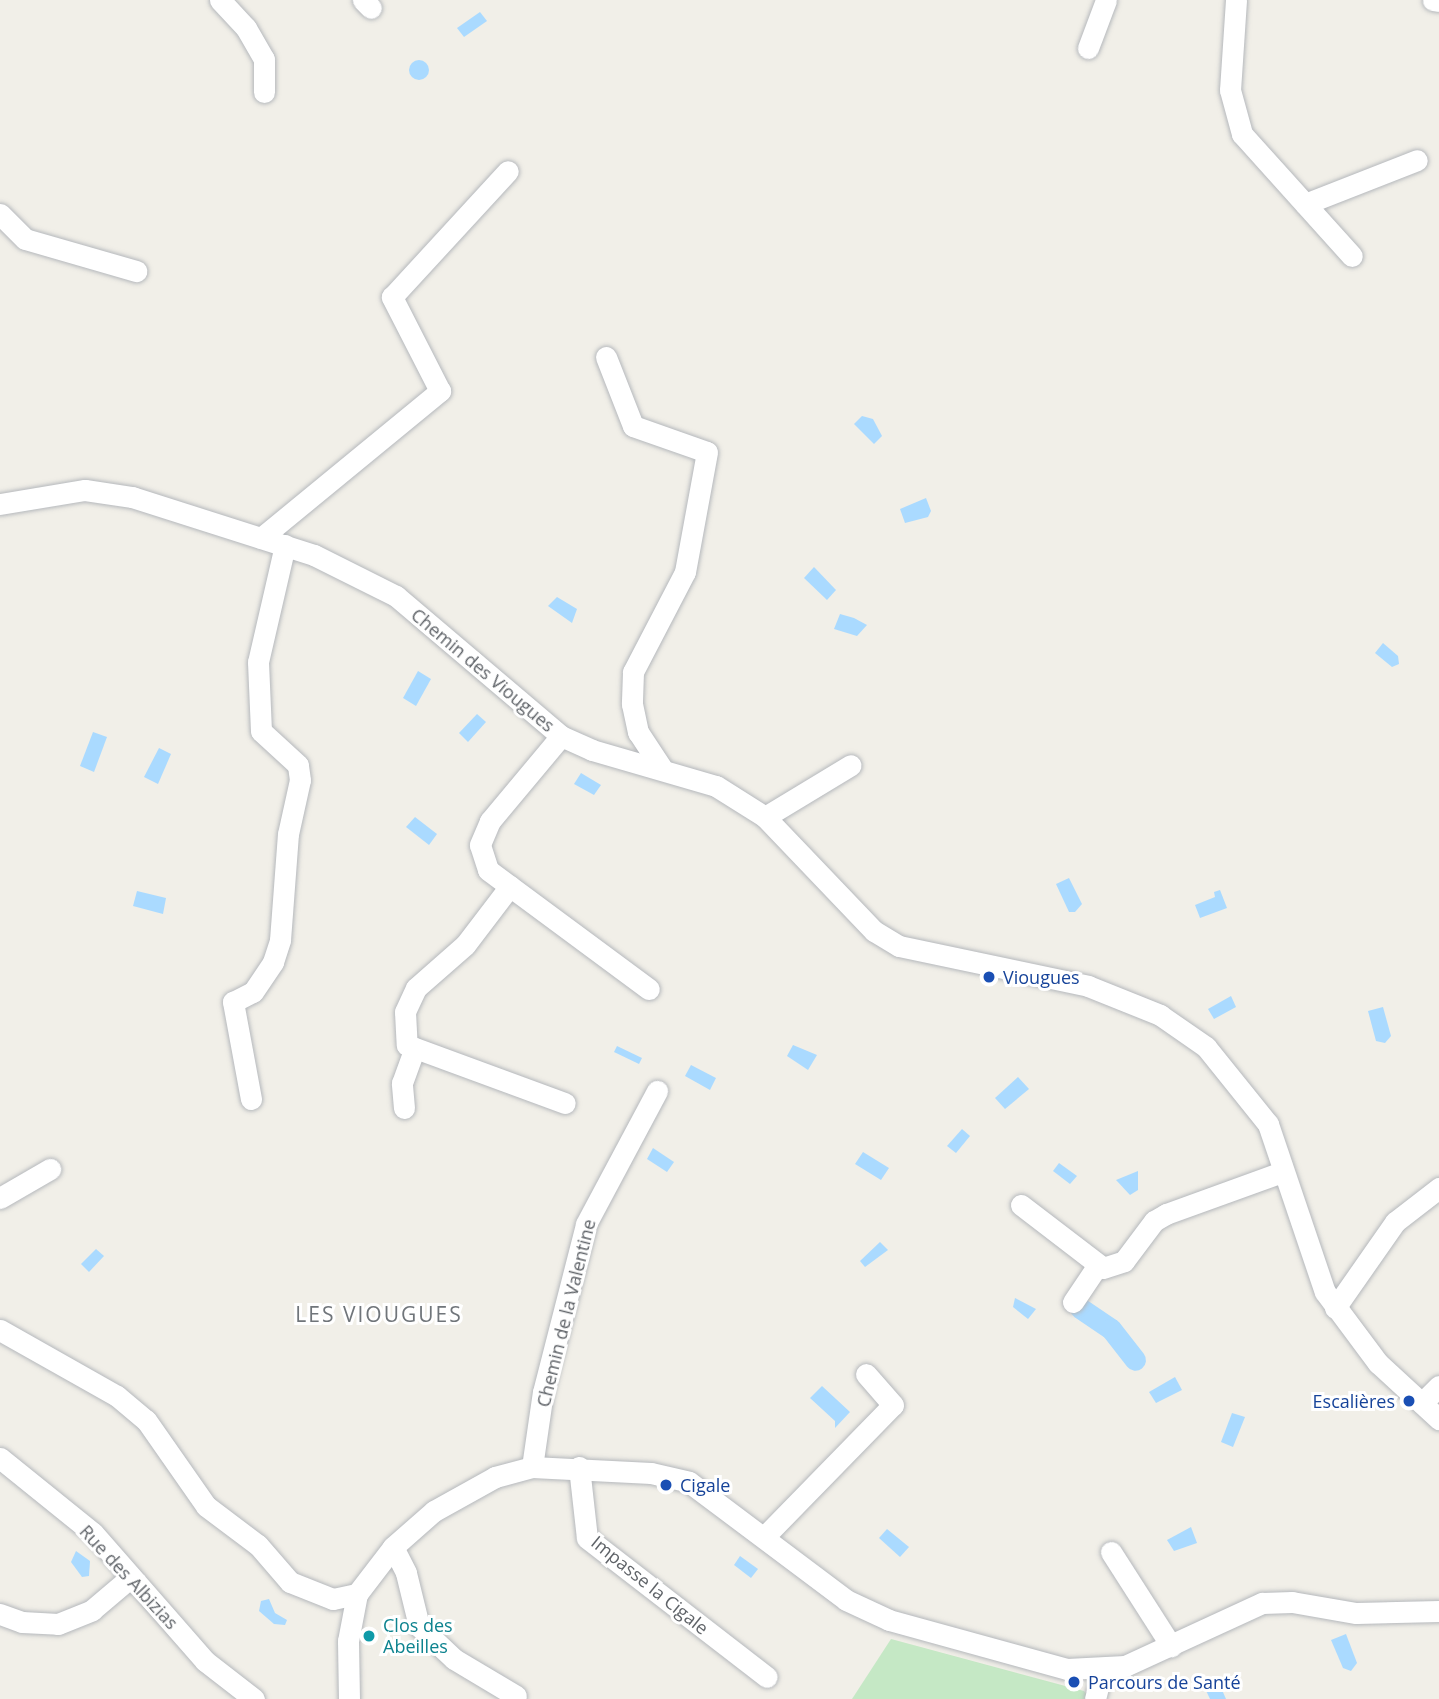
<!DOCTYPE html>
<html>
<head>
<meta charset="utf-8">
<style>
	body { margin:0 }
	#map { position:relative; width:1439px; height:1699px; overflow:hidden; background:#f1efe8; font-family:"Open Sans",sans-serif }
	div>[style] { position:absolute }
	.green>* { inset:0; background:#c5e8c5 }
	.water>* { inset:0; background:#aadaff }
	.round { border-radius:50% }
	.canal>* { height:21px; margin:-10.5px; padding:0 10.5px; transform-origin:10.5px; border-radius:10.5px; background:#aadaff }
	.roads { filter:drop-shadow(0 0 2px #b5b8bc) drop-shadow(0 0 2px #b5b8bc) }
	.street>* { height:21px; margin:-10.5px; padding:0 10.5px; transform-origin:10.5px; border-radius:10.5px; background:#fff }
	.dots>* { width:19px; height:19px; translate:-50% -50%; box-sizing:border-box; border:4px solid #fff; border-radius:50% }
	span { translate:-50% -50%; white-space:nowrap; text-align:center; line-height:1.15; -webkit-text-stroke:6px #fff; paint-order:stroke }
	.street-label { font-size:18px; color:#5f6368 }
	.transit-label { font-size:18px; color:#164399 }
	.left { translate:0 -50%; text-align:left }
	.right { translate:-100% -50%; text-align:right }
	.culture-label { font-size:18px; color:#0d838f }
	.quarter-label { font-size:21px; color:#70757a; letter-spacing:2px }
</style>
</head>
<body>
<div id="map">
	<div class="green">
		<div style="clip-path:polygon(891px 1639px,1084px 1691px,1090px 1699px,852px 1699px)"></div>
	</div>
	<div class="water">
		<div style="clip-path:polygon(480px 12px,487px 21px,464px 37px,457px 28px)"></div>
		<div class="round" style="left:409px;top:60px;width:20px;height:20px"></div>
		<div style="clip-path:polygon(862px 416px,873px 419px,882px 436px,874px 444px,854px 424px)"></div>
		<div style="clip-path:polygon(926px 498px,931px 511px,928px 517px,905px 523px,900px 509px)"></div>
		<div style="clip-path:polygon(814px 567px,836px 590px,827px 600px,804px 578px)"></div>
		<div style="clip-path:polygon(557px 597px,577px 609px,572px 623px,548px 606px)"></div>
		<div style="clip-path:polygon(840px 614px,854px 618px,867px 625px,857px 636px,834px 629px)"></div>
		<div style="clip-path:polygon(1383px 643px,1398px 656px,1399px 664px,1392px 667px,1375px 653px)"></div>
		<div style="clip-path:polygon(418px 671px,431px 679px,416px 706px,403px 698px)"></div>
		<div style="clip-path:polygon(477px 714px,486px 722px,468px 742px,459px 733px)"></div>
		<div style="clip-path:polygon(93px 732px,107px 737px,94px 772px,80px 766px)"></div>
		<div style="clip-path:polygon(159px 748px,171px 754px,158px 784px,144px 777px)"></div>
		<div style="clip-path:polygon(581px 773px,601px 785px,594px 795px,574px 784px)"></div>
		<div style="clip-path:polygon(415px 817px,437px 834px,429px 845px,406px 827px)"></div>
		<div style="clip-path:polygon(1069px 878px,1082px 904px,1075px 912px,1069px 912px,1056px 884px)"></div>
		<div style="clip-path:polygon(1220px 890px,1227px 908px,1200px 918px,1195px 905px,1215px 897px,1214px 892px)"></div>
		<div style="clip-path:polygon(137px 891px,166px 898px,163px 914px,133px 906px)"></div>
		<div style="clip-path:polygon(1231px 996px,1236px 1007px,1214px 1019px,1208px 1009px)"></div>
		<div style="clip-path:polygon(1383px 1007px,1391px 1036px,1385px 1043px,1376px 1041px,1368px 1011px)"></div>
		<div style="clip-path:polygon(793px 1045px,817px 1055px,808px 1070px,787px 1056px)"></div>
		<div style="clip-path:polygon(617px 1046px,642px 1058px,639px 1064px,614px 1052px)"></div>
		<div style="clip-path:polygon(691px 1065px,716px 1078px,710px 1090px,685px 1076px)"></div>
		<div style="clip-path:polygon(1018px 1077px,1029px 1089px,1005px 1109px,995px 1098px)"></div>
		<div style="clip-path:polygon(962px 1129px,970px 1136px,956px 1153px,947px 1146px)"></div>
		<div style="clip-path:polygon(653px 1148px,674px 1162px,667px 1172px,647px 1159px)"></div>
		<div style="clip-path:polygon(863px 1152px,889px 1168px,881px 1180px,855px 1164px)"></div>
		<div style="clip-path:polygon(1059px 1163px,1077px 1176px,1070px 1184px,1053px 1171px)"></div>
		<div style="clip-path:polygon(1138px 1171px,1138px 1190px,1130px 1195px,1116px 1180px)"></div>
		<div style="clip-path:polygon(880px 1242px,888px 1250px,865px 1267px,860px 1261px)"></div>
		<div style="clip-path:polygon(96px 1249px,104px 1256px,89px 1272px,81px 1264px)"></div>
		<div style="clip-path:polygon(1015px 1298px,1036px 1309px,1028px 1319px,1013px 1307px)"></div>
		<div style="clip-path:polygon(1175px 1377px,1182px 1390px,1156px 1403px,1149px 1392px)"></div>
		<div style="clip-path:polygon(822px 1386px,850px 1412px,835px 1428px,835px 1421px,810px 1398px)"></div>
		<div style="clip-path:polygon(1232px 1413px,1245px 1417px,1233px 1447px,1221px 1442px)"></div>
		<div style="clip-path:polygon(1191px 1527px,1197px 1543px,1174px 1551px,1167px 1540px)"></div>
		<div style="clip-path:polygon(887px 1529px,909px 1547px,900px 1557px,879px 1538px)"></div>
		<div style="clip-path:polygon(76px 1551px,90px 1561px,89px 1576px,82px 1577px,71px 1562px)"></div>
		<div style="clip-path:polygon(740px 1556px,758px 1569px,751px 1578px,734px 1565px)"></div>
		<div style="clip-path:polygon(269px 1599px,275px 1613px,287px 1620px,285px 1625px,274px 1624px,259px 1611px,261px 1601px)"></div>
		<div style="clip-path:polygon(1346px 1634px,1357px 1663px,1351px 1671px,1343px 1668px,1331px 1640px)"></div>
		<div style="clip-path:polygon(1216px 1676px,1226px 1699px,1210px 1699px,1202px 1682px)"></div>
	</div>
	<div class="canal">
		<div style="left:1080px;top:1308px;width:37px;rotate:34deg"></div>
		<div style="left:1111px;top:1329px;width:39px;rotate:52deg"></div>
	</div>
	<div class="roads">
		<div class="street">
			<div style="left:220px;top:0;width:38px;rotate:47deg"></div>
			<div style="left:246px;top:28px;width:36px;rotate:60deg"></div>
			<div style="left:264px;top:59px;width:33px;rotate:90deg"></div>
			<div style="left:363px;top:0;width:11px;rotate:45deg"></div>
			<div style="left:1236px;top:0;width:90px;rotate:93.8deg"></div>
			<div style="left:1230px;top:90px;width:46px;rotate:74.7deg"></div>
			<div style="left:1242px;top:134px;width:164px;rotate:48deg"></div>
			<div style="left:1433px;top:0;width:6px;rotate:9deg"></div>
			<div style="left:1088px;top:48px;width:51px;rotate:-69.4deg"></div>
			<div style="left:1305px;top:204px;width:120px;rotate:-21.4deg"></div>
			<div style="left:0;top:214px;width:35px;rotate:45deg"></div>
			<div style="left:25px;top:239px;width:116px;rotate:16.1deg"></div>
			<div style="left:606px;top:357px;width:74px;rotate:68.6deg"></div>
			<div style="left:633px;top:426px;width:78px;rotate:19.4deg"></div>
			<div style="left:707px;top:452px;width:122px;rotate:100.4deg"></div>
			<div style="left:685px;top:572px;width:113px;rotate:117.5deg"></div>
			<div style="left:633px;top:672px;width:32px;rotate:92deg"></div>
			<div style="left:632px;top:704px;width:29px;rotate:78deg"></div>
			<div style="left:638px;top:732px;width:42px;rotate:56.7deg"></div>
			<div style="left:0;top:504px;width:86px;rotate:-9.4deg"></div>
			<div style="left:85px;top:490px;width:48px;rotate:8.5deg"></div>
			<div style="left:132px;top:497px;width:191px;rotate:17.7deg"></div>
			<div style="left:314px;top:555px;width:92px;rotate:26.6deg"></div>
			<div style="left:396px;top:596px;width:216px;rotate:40.3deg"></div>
			<div style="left:561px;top:736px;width:34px;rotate:24deg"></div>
			<div style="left:592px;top:750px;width:129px;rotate:16.2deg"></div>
			<div style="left:716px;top:786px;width:58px;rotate:32.3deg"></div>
			<div style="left:765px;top:817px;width:158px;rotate:46.3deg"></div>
			<div style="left:874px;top:931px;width:29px;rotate:31deg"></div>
			<div style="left:899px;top:946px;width:193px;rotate:11.9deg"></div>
			<div style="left:1088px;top:986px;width:78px;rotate:21.9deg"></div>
			<div style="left:1160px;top:1015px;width:56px;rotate:34.8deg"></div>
			<div style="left:1206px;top:1047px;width:99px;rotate:51.2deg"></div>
			<div style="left:1268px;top:1124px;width:177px;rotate:71.3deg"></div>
			<div style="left:1325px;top:1292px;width:89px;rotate:53.3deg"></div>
			<div style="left:1378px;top:1363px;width:83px;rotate:42.6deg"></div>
			<div style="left:261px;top:538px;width:232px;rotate:-39.4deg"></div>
			<div style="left:440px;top:391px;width:106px;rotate:-117.1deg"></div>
			<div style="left:392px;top:297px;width:171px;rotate:-47.4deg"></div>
			<div style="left:561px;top:736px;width:111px;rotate:129.9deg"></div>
			<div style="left:490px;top:821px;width:26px;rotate:113deg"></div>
			<div style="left:480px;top:845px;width:26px;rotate:72deg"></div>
			<div style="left:488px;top:870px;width:200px;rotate:36.5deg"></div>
			<div style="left:765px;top:817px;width:100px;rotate:-31.2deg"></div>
			<div style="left:510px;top:886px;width:74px;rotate:127.3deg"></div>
			<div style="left:465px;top:945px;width:65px;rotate:138.7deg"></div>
			<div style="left:416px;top:988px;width:26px;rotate:115deg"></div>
			<div style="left:405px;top:1012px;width:33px;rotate:87deg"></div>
			<div style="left:407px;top:1045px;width:168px;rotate:20.2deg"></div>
			<div style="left:251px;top:1099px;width:99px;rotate:-100.5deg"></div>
			<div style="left:233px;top:1002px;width:22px;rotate:-27deg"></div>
			<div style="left:253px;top:992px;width:36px;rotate:-56deg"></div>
			<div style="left:273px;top:962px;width:23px;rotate:-72deg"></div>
			<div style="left:280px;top:940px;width:106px;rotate:-85.7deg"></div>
			<div style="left:288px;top:834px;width:55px;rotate:-77.5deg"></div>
			<div style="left:300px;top:780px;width:15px;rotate:-98deg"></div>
			<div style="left:298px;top:765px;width:50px;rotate:-137.4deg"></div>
			<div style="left:261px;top:731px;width:69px;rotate:-92.5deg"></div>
			<div style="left:258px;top:662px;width:120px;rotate:-77deg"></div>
			<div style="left:404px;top:1108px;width:25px;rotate:-95deg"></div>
			<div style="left:402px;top:1083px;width:37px;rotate:-70deg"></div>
			<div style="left:0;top:1198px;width:58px;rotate:-30.1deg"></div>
			<div style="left:1021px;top:1205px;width:103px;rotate:37.5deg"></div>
			<div style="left:1103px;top:1268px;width:22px;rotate:-18deg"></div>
			<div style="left:1124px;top:1261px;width:50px;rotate:-53.1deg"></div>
			<div style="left:1154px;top:1221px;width:14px;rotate:-30deg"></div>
			<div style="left:1166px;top:1214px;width:123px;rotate:-19.9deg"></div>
			<div style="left:1073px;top:1302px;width:45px;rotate:-56deg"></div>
			<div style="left:1335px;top:1308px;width:105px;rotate:-55.1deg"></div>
			<div style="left:1395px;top:1222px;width:56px;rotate:-37.7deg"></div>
			<div style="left:0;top:1330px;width:134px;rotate:29.4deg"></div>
			<div style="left:117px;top:1396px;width:38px;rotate:40deg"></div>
			<div style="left:146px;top:1420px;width:105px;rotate:55.1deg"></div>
			<div style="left:206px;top:1506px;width:65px;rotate:36.9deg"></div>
			<div style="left:258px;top:1545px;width:49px;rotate:49.1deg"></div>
			<div style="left:290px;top:1582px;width:46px;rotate:21.6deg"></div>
			<div style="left:333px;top:1599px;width:25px;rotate:-12deg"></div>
			<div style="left:1422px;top:1403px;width:24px;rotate:-45deg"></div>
			<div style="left:0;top:1458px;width:119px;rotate:38.9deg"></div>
			<div style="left:93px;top:1533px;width:170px;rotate:48.8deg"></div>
			<div style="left:205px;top:1661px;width:62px;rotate:37.8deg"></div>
			<div style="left:532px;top:1467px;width:76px;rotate:-81.7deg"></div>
			<div style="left:543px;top:1392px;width:173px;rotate:-75.6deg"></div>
			<div style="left:586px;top:1224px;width:151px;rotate:-61.9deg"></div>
			<div style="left:579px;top:1467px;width:71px;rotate:83.6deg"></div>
			<div style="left:587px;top:1538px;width:227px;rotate:37.7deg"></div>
			<div style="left:765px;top:1536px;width:183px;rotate:-45.7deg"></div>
			<div style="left:893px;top:1405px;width:41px;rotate:-131.1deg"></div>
			<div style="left:393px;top:1547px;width:29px;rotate:63deg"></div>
			<div style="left:406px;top:1573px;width:55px;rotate:76.2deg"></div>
			<div style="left:419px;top:1626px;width:48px;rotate:43.3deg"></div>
			<div style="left:454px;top:1659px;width:72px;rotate:30.8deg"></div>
			<div style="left:1111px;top:1552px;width:112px;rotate:57.4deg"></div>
			<div style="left:0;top:1614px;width:23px;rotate:20deg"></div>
			<div style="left:22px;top:1622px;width:36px;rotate:3deg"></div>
			<div style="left:58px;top:1624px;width:37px;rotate:-22deg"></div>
			<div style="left:92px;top:1610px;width:51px;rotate:-40.2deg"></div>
			<div style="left:349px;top:1699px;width:58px;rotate:-91deg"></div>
			<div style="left:348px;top:1641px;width:48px;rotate:-79.2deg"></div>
			<div style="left:357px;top:1594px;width:59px;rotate:-52.5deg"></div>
			<div style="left:393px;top:1547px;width:55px;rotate:-41.3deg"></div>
			<div style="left:434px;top:1511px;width:70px;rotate:-29.1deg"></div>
			<div style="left:495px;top:1477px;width:38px;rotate:-15deg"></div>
			<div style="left:532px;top:1467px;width:119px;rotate:2.9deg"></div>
			<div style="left:651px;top:1473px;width:39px;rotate:13deg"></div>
			<div style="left:689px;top:1482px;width:196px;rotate:36.9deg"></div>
			<div style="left:846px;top:1600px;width:47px;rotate:24.9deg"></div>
			<div style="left:889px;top:1620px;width:185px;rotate:15.4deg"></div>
			<div style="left:1067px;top:1669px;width:58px;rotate:-3deg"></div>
			<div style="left:1125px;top:1666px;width:151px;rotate:-24.7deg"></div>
			<div style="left:1262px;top:1603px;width:30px;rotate:-2deg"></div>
			<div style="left:1292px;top:1602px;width:65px;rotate:9.8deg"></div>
			<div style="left:1356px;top:1613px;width:83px;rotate:-1.4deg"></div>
			<div style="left:1095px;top:1699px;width:30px;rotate:-76deg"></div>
		</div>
	</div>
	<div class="dots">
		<div style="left:989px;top:977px;background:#1a4fb4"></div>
		<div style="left:1409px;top:1401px;background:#1a4fb4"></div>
		<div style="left:666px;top:1485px;background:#1a4fb4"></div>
		<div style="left:369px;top:1636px;background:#0f9aa8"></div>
		<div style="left:1074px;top:1682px;background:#1a4fb4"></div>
	</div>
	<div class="street-label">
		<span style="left:483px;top:670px;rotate:40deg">Chemin des Viougues</span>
		<span style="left:566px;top:1313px;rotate:-76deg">Chemin de la Valentine</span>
		<span style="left:129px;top:1577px;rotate:47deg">Rue des Albizias</span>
		<span style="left:650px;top:1585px;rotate:39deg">Impasse la Cigale</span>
	</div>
	<div class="transit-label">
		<span class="left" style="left:1003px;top:977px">Viougues</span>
		<span class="right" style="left:1395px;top:1401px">Escalières</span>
		<span class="left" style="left:680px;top:1485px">Cigale</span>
		<span class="left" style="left:1088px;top:1682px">Parcours de Santé</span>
	</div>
	<div class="culture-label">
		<span class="left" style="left:383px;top:1636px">Clos des<br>Abeilles</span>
	</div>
	<div class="quarter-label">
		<span style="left:379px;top:1314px">LES VIOUGUES</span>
	</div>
</div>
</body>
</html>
